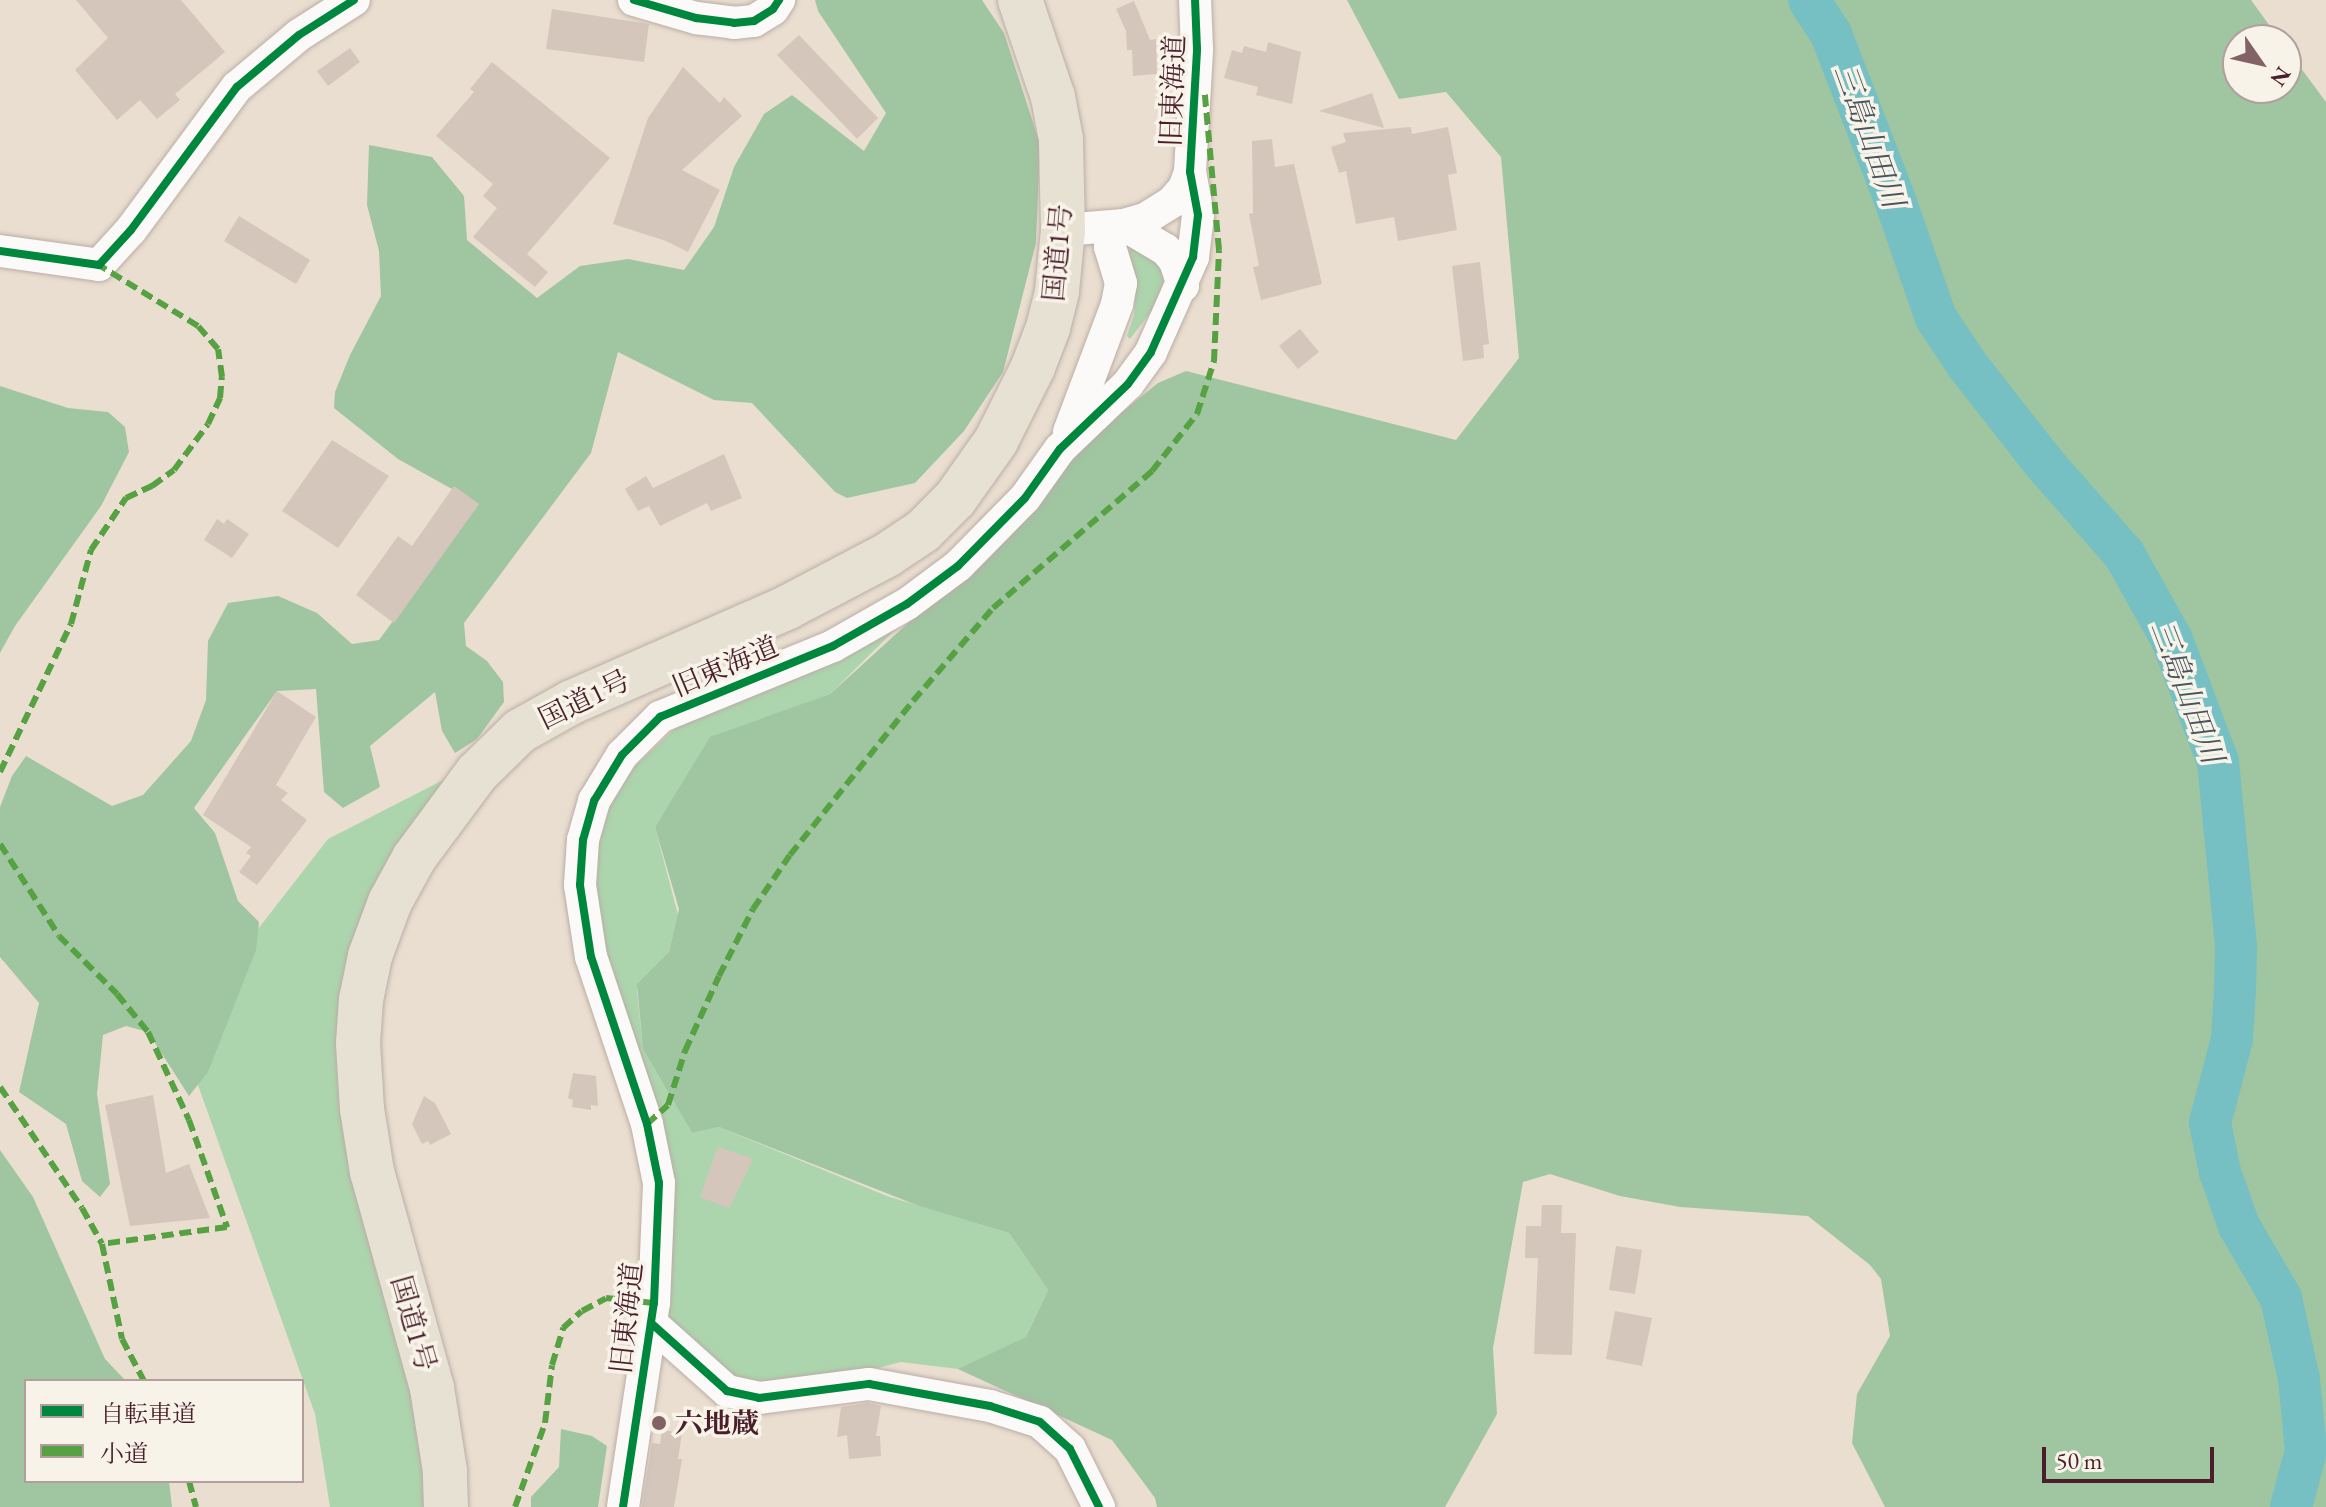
<!DOCTYPE html>
<html>
<head>
<meta charset="utf-8">
<style>
	body { margin:0 }
	#map { position:relative; width:2326px; height:1507px; overflow:hidden; background:#eaded0; font-family:"EB Garamond","Noto Serif JP",serif }
	div>[style] { position:absolute }
	.green>* { inset:0; background:#add5ad }
	.forest>* { inset:0; background:#a0c5a1 }
	.river>* { height:42px; margin:-21px; padding:0 21px; transform-origin:21px; border-radius:21px; background:#76c0c3 }
	.building>* { inset:0; background:#d5c6bc }
	.roads { filter:drop-shadow(0 0 2px #baaea7) drop-shadow(0 0 2px #baaea7) }
	.minor>* { height:32px; margin:-16px; padding:0 16px; transform-origin:16px; border-radius:16px; background:#fcfaf8 }
	.highway>* { height:44px; margin:-22px; padding:0 22px; transform-origin:22px; border-radius:22px; background:#e7e1d3 }
	.quiet>* { height:6px; margin-top:-3px; transform-origin:0; background:repeating-linear-gradient(90deg,#56a243 0 12px,transparent 0 18px) }
	.cycleway>* { height:8px; margin:-4px; padding:0 4px; transform-origin:4px; border-radius:4px; background:#00873e }
	.dots>* { width:22px; height:22px; translate:-50% -50%; box-sizing:border-box; border:4px solid #f7f3e8; border-radius:50% }
	span { translate:-50% -50%; white-space:nowrap; text-align:center; line-height:1.15; -webkit-text-stroke:7px #f7f3e8; paint-order:stroke }
	.street-label { font-size:28px; color:#4a1f2b }
	.poi-label { font-size:28px; color:#4a1f2b; font-weight:700 }
	.left { translate:0 -50%; text-align:left }
	.water-label { font-size:30px; color:#48535e; font-style:italic }
	.legend { position:absolute; left:24px; top:1379px; width:280px; height:104px; box-sizing:border-box; background:#f7f3e8; border:2px solid #b29e9c; margin:0; padding:10px 14px; list-style:none; font-size:24px; color:#4a1f2b }
	.legend li { display:flex; align-items:center; gap:16px; height:40px }
	.legend b { width:40px; border:2px solid #b29e9c }
	.north { position:absolute; left:2222px; top:24px; width:80px; height:80px; box-sizing:border-box; background:#f7f3e8; border:2px solid #b29e9c; border-radius:50%; rotate:124deg; font-size:22px; font-weight:700; line-height:32px; text-align:center; color:#4a1f2b }
	.north::after { content:''; display:block; margin:auto; width:28px; height:36px; background:#826265; clip-path:polygon(50% 0,100% 100%,50% 72%,0 100%) }
	.scale { position:absolute; left:2042px; top:1447px; width:172px; height:36px; box-sizing:border-box; border:4px solid #4a1f2b; border-top:0; padding-left:10px; font-size:24px; line-height:28px; white-space:nowrap; color:#4a1f2b; -webkit-text-stroke:6px #f7f3e8; paint-order:stroke }
</style>
</head>
<body>
<div id="map">
	<div class="green">
		<div style="clip-path:polygon(1132px 247px,1161px 263px,1165px 278px,1154px 308px,1130px 339px,1127px 336px,1134px 315px,1136px 285px,1125px 256px)"></div>
		<div style="clip-path:polygon(926px 599px,830px 694px,710px 738px,655px 827px,678px 915px,669px 952px,637px 990px,643px 1049px,692px 1133px,719px 1127px,887px 1196px,1009px 1233px,1048px 1290px,1026px 1337px,966px 1370px,901px 1362px,759px 1398px,701px 1353px,654px 1303px,652px 1150px,616px 1031px,590px 863px,616px 784px,700px 705px)"></div>
		<div style="clip-path:polygon(449px 777px,359px 966px,393px 1275px,436px 1507px,330px 1507px,315px 1414px,198px 1085px,258px 929px,328px 839px)"></div>
	</div>
	<div class="forest">
		<div style="clip-path:polygon(815px 0,982px 0,1004px 33px,1040px 144px,1036px 243px,1003px 372px,964px 431px,915px 483px,847px 498px,835px 492px,752px 403px,714px 400px,618px 352px,591px 453px,464px 623px,466px 646px,487px 661px,503px 682px,504px 702px,477px 739px,455px 753px,442px 731px,435px 692px,370px 746px,380px 787px,343px 808px,324px 792px,316px 689px,277px 691px,194px 808px,215px 833px,238px 901px,259px 922px,256px 950px,208px 1072px,189px 1096px,148px 1032px,126px 1026px,103px 1035px,97px 1094px,110px 1184px,100px 1197px,82px 1181px,66px 1124px,19px 1092px,39px 1003px,0 957px,0 807px,12px 776px,26px 756px,112px 806px,143px 795px,191px 741px,206px 700px,208px 641px,228px 603px,278px 596px,317px 613px,352px 644px,379px 640px,479px 504px,398px 459px,334px 408px,335px 392px,350px 355px,381px 296px,379px 251px,367px 205px,369px 145px,432px 157px,464px 196px,467px 240px,537px 298px,580px 266px,628px 259px,684px 270px,714px 227px,734px 167px,764px 114px,792px 95px,864px 151px,886px 113px,818px 11px)"></div>
		<div style="clip-path:polygon(1347px 0,2251px 0,2280px 40px,2238px 40px,2238px 88px,2286px 88px,2286px 48px,2326px 102px,2326px 1507px,1885px 1507px,1852px 1443px,1857px 1394px,1890px 1336px,1881px 1279px,1870px 1265px,1808px 1216px,1680px 1207px,1620px 1196px,1550px 1174px,1523px 1182px,1493px 1348px,1497px 1414px,1445px 1507px,1157px 1507px,1155px 1498px,1112px 1440px,958px 1369px,1026px 1337px,1048px 1290px,1009px 1233px,919px 1206px,719px 1127px,692px 1133px,643px 1049px,637px 984px,669px 952px,679px 909px,655px 827px,710px 737px,830px 694px,984px 554px,1100px 430px,1158px 383px,1186px 371px,1456px 440px,1519px 358px,1501px 157px,1446px 92px,1399px 99px)"></div>
		<div style="clip-path:polygon(0 386px,68px 408px,108px 412px,125px 427px,129px 452px,101px 506px,15px 626px,0 653px)"></div>
		<div style="clip-path:polygon(0 1150px,33px 1197px,105px 1359px,126px 1381px,26px 1381px,26px 1481px,169px 1481px,172px 1507px,0 1507px)"></div>
		<div style="clip-path:polygon(561px 1429px,592px 1436px,607px 1446px,598px 1507px,531px 1507px,531px 1497px,559px 1467px)"></div>
	</div>
	<div class="river">
		<div style="left:1809px;top:0;width:40px;rotate:57.1deg"></div>
		<div style="left:1831px;top:34px;width:175px;rotate:68.9deg"></div>
		<div style="left:1894px;top:197px;width:128px;rotate:70.9deg"></div>
		<div style="left:1936px;top:318px;width:58px;rotate:56.3deg"></div>
		<div style="left:1968px;top:366px;width:123px;rotate:51.9deg"></div>
		<div style="left:2044px;top:463px;width:121px;rotate:48.7deg"></div>
		<div style="left:2124px;top:554px;width:98px;rotate:60.8deg"></div>
		<div style="left:2172px;top:640px;width:130px;rotate:69.3deg"></div>
		<div style="left:2218px;top:762px;width:186px;rotate:84.4deg"></div>
		<div style="left:2236px;top:947px;width:43px;rotate:91.3deg"></div>
		<div style="left:2235px;top:990px;width:49px;rotate:93.5deg"></div>
		<div style="left:2232px;top:1039px;width:87px;rotate:104.7deg"></div>
		<div style="left:2210px;top:1123px;width:50px;rotate:78.5deg"></div>
		<div style="left:2220px;top:1172px;width:57px;rotate:70.6deg"></div>
		<div style="left:2239px;top:1226px;width:83px;rotate:59.7deg"></div>
		<div style="left:2281px;top:1298px;width:83px;rotate:77.5deg"></div>
		<div style="left:2299px;top:1379px;width:72px;rotate:84.4deg"></div>
		<div style="left:2306px;top:1451px;width:58px;rotate:105deg"></div>
	</div>
	<div class="building">
		<div style="clip-path:polygon(76px 0,181px 0,225px 52px,175px 94px,180px 100px,157px 119px,140px 100px,117px 120px,75px 70px,108px 38px)"></div>
		<div style="clip-path:polygon(1134px 1px,1150px 40px,1156px 39px,1157px 74px,1133px 76px,1132px 50px,1127px 50px,1126px 31px,1116px 9px)"></div>
		<div style="clip-path:polygon(552px 9px,649px 24px,644px 62px,546px 49px)"></div>
		<div style="clip-path:polygon(799px 35px,878px 118px,857px 139px,777px 55px)"></div>
		<div style="clip-path:polygon(1268px 42px,1301px 52px,1292px 104px,1256px 95px,1258px 87px,1224px 78px,1232px 50px,1242px 53px,1244px 46px,1266px 52px)"></div>
		<div style="clip-path:polygon(350px 48px,360px 62px,328px 86px,317px 71px)"></div>
		<div style="clip-path:polygon(492px 62px,610px 158px,527px 254px,548px 272px,535px 287px,473px 237px,497px 208px,483px 196px,493px 184px,436px 136px,474px 92px,470px 89px)"></div>
		<div style="clip-path:polygon(683px 67px,720px 103px,724px 97px,742px 116px,682px 170px,720px 190px,688px 252px,666px 241px,613px 224px,648px 118px)"></div>
		<div style="clip-path:polygon(1372px 93px,1384px 128px,1319px 111px)"></div>
		<div style="clip-path:polygon(1411px 127px,1412px 134px,1448px 127px,1457px 173px,1448px 175px,1457px 230px,1398px 241px,1394px 217px,1356px 224px,1346px 171px,1339px 173px,1331px 147px,1346px 142px,1343px 133px)"></div>
		<div style="clip-path:polygon(1272px 139px,1275px 167px,1294px 164px,1322px 284px,1261px 300px,1253px 267px,1259px 266px,1249px 214px,1253px 213px,1252px 141px)"></div>
		<div style="clip-path:polygon(239px 216px,310px 260px,296px 284px,224px 241px)"></div>
		<div style="clip-path:polygon(1480px 262px,1489px 344px,1483px 345px,1484px 358px,1463px 361px,1452px 266px)"></div>
		<div style="clip-path:polygon(1300px 329px,1319px 352px,1298px 369px,1279px 346px)"></div>
		<div style="clip-path:polygon(332px 440px,389px 476px,338px 548px,282px 511px)"></div>
		<div style="clip-path:polygon(724px 454px,742px 498px,711px 511px,707px 503px,660px 526px,649px 506px,638px 511px,625px 489px,646px 476px,653px 488px)"></div>
		<div style="clip-path:polygon(454px 486px,479px 504px,394px 623px,356px 595px,398px 536px,412px 546px)"></div>
		<div style="clip-path:polygon(217px 519px,224px 524px,227px 519px,249px 534px,232px 558px,204px 540px)"></div>
		<div style="clip-path:polygon(277px 691px,316px 717px,276px 785px,288px 793px,281px 800px,307px 820px,257px 885px,239px 872px,251px 856px,246px 853px,251px 847px,203px 815px)"></div>
		<div style="clip-path:polygon(573px 1073px,596px 1076px,598px 1106px,591px 1105px,591px 1110px,572px 1107px,573px 1100px,568px 1098px)"></div>
		<div style="clip-path:polygon(153px 1095px,166px 1173px,189px 1164px,210px 1218px,130px 1226px,105px 1105px)"></div>
		<div style="clip-path:polygon(424px 1096px,435px 1103px,451px 1134px,430px 1145px,428px 1141px,422px 1144px,412px 1124px)"></div>
		<div style="clip-path:polygon(718px 1147px,753px 1159px,729px 1208px,700px 1197px)"></div>
		<div style="clip-path:polygon(1542px 1205px,1562px 1205px,1561px 1233px,1576px 1233px,1572px 1355px,1534px 1354px,1538px 1258px,1525px 1258px,1526px 1226px,1541px 1226px)"></div>
		<div style="clip-path:polygon(1616px 1246px,1642px 1250px,1635px 1294px,1609px 1290px)"></div>
		<div style="clip-path:polygon(1615px 1311px,1652px 1318px,1642px 1366px,1606px 1359px)"></div>
		<div style="clip-path:polygon(868px 1403px,881px 1406px,876px 1436px,880px 1436px,881px 1456px,849px 1459px,847px 1435px,837px 1437px,841px 1407px)"></div>
		<div style="clip-path:polygon(662px 1430px,682px 1433px,678px 1459px,682px 1459px,674px 1507px,642px 1507px,652px 1443px,660px 1444px)"></div>
	</div>
	<div class="roads">
		<div class="minor">
			<div style="left:634px;top:0;width:65px;rotate:16.2deg"></div>
			<div style="left:696px;top:18px;width:38px;rotate:7deg"></div>
			<div style="left:734px;top:23px;width:20px;rotate:-6deg"></div>
			<div style="left:754px;top:21px;width:22px;rotate:-32deg"></div>
			<div style="left:773px;top:9px;width:11px;rotate:-56deg"></div>
			<div style="left:1063px;top:230px;width:61px;rotate:-4.7deg"></div>
			<div style="left:1124px;top:225px;width:49px;rotate:30.8deg"></div>
			<div style="left:1166px;top:250px;width:14px;rotate:51deg"></div>
			<div style="left:1175px;top:261px;width:26px;rotate:72deg"></div>
			<div style="left:0;top:251px;width:100px;rotate:8deg"></div>
			<div style="left:99px;top:265px;width:47px;rotate:-47.6deg"></div>
			<div style="left:131px;top:230px;width:178px;rotate:-53.5deg"></div>
			<div style="left:237px;top:87px;width:81px;rotate:-40deg"></div>
			<div style="left:299px;top:35px;width:65px;rotate:-32.5deg"></div>
			<div style="left:1069px;top:432px;width:137px;rotate:-69.4deg"></div>
			<div style="left:1117px;top:304px;width:21px;rotate:-79deg"></div>
			<div style="left:1121px;top:283px;width:38px;rotate:-107deg"></div>
			<div style="left:1110px;top:247px;width:9px;rotate:-84deg"></div>
			<div style="left:1111px;top:238px;width:18px;rotate:-45deg"></div>
			<div style="left:1124px;top:225px;width:22px;rotate:-16deg"></div>
			<div style="left:1145px;top:219px;width:32px;rotate:-32deg"></div>
			<div style="left:1172px;top:202px;width:18px;rotate:-49deg"></div>
			<div style="left:1184px;top:188px;width:17px;rotate:-69deg"></div>
			<div style="left:651px;top:1323px;width:102px;rotate:41.8deg"></div>
			<div style="left:727px;top:1391px;width:33px;rotate:12deg"></div>
			<div style="left:759px;top:1398px;width:111px;rotate:-7.3deg"></div>
			<div style="left:869px;top:1384px;width:123px;rotate:10.3deg"></div>
			<div style="left:990px;top:1406px;width:52px;rotate:17.7deg"></div>
			<div style="left:1040px;top:1422px;width:40px;rotate:42deg"></div>
			<div style="left:1070px;top:1449px;width:65px;rotate:63.4deg"></div>
			<div style="left:623px;top:1507px;width:206px;rotate:-81.4deg"></div>
			<div style="left:654px;top:1303px;width:120px;rotate:-87.6deg"></div>
			<div style="left:659px;top:1183px;width:60px;rotate:-101.5deg"></div>
			<div style="left:647px;top:1124px;width:176px;rotate:-108.5deg"></div>
			<div style="left:591px;top:957px;width:73px;rotate:-98.7deg"></div>
			<div style="left:580px;top:885px;width:45px;rotate:-86.2deg"></div>
			<div style="left:583px;top:840px;width:41px;rotate:-74.2deg"></div>
			<div style="left:594px;top:801px;width:54px;rotate:-58.7deg"></div>
			<div style="left:622px;top:755px;width:54px;rotate:-45deg"></div>
			<div style="left:660px;top:717px;width:187px;rotate:-22.3deg"></div>
			<div style="left:833px;top:646px;width:85px;rotate:-29.6deg"></div>
			<div style="left:907px;top:604px;width:64px;rotate:-36.7deg"></div>
			<div style="left:958px;top:566px;width:95px;rotate:-45.4deg"></div>
			<div style="left:1025px;top:498px;width:60px;rotate:-54.5deg"></div>
			<div style="left:1060px;top:449px;width:94px;rotate:-43.7deg"></div>
			<div style="left:1128px;top:384px;width:39px;rotate:-54deg"></div>
			<div style="left:1151px;top:352px;width:104px;rotate:-66.1deg"></div>
			<div style="left:1193px;top:257px;width:42px;rotate:-83.2deg"></div>
			<div style="left:1198px;top:215px;width:44px;rotate:-100.5deg"></div>
			<div style="left:1190px;top:172px;width:123px;rotate:-86.7deg"></div>
			<div style="left:1197px;top:49px;width:49px;rotate:-92.3deg"></div>
		</div>
		<div class="highway">
			<div style="left:446px;top:1507px;width:36px;rotate:-92deg"></div>
			<div style="left:445px;top:1471px;width:84px;rotate:-98.9deg"></div>
			<div style="left:432px;top:1388px;width:224px;rotate:-105.5deg"></div>
			<div style="left:372px;top:1172px;width:64px;rotate:-99deg"></div>
			<div style="left:362px;top:1109px;width:66px;rotate:-93.5deg"></div>
			<div style="left:358px;top:1043px;width:43px;rotate:-86deg"></div>
			<div style="left:361px;top:1000px;width:45px;rotate:-78.4deg"></div>
			<div style="left:370px;top:956px;width:58px;rotate:-69.7deg"></div>
			<div style="left:390px;top:902px;width:50px;rotate:-61.4deg"></div>
			<div style="left:414px;top:858px;width:106px;rotate:-53.5deg"></div>
			<div style="left:477px;top:773px;width:60px;rotate:-44.3deg"></div>
			<div style="left:520px;top:731px;width:60px;rotate:-29.1deg"></div>
			<div style="left:572px;top:702px;width:236px;rotate:-23.7deg"></div>
			<div style="left:788px;top:607px;width:112px;rotate:-27.7deg"></div>
			<div style="left:887px;top:555px;width:43px;rotate:-33.7deg"></div>
			<div style="left:923px;top:531px;width:45px;rotate:-45deg"></div>
			<div style="left:955px;top:499px;width:71px;rotate:-54.7deg"></div>
			<div style="left:996px;top:441px;width:83px;rotate:-63.4deg"></div>
			<div style="left:1033px;top:367px;width:42px;rotate:-69deg"></div>
			<div style="left:1048px;top:328px;width:38px;rotate:-76deg"></div>
			<div style="left:1057px;top:291px;width:61px;rotate:-84.4deg"></div>
			<div style="left:1063px;top:230px;width:91px;rotate:-91.3deg"></div>
			<div style="left:1061px;top:139px;width:43px;rotate:-100.8deg"></div>
			<div style="left:1053px;top:97px;width:102px;rotate:-108.8deg"></div>
		</div>
	</div>
	<div class="quiet">
		<div style="left:0;top:772px;width:164px;rotate:-64.4deg"></div>
		<div style="left:71px;top:624px;width:77px;rotate:-74.9deg"></div>
		<div style="left:91px;top:550px;width:63px;rotate:-56.1deg"></div>
		<div style="left:126px;top:498px;width:29px;rotate:-25deg"></div>
		<div style="left:152px;top:486px;width:27px;rotate:-36deg"></div>
		<div style="left:174px;top:470px;width:57px;rotate:-53.5deg"></div>
		<div style="left:208px;top:424px;width:29px;rotate:-65deg"></div>
		<div style="left:220px;top:398px;width:21px;rotate:-85deg"></div>
		<div style="left:222px;top:377px;width:28px;rotate:-98deg"></div>
		<div style="left:218px;top:349px;width:30px;rotate:-131deg"></div>
		<div style="left:198px;top:326px;width:116px;rotate:-148.4deg"></div>
		<div style="left:0;top:844px;width:109px;rotate:57.3deg"></div>
		<div style="left:59px;top:936px;width:82px;rotate:45deg"></div>
		<div style="left:117px;top:994px;width:49px;rotate:50.8deg"></div>
		<div style="left:148px;top:1032px;width:97px;rotate:65deg"></div>
		<div style="left:189px;top:1120px;width:114px;rotate:70.4deg"></div>
		<div style="left:227px;top:1227px;width:126px;rotate:172.3deg"></div>
		<div style="left:0;top:1087px;width:146px;rotate:55.9deg"></div>
		<div style="left:82px;top:1208px;width:41px;rotate:60.9deg"></div>
		<div style="left:102px;top:1244px;width:97px;rotate:78.1deg"></div>
		<div style="left:122px;top:1339px;width:47px;rotate:62.4deg"></div>
		<div style="left:647px;top:1124px;width:28px;rotate:-42deg"></div>
		<div style="left:668px;top:1105px;width:57px;rotate:-72.5deg"></div>
		<div style="left:685px;top:1051px;width:82px;rotate:-65.6deg"></div>
		<div style="left:719px;top:976px;width:75px;rotate:-63.1deg"></div>
		<div style="left:753px;top:909px;width:65px;rotate:-55.6deg"></div>
		<div style="left:790px;top:855px;width:197px;rotate:-51.4deg"></div>
		<div style="left:913px;top:701px;width:123px;rotate:-49.3deg"></div>
		<div style="left:993px;top:608px;width:210px;rotate:-40.7deg"></div>
		<div style="left:1152px;top:471px;width:73px;rotate:-51.7deg"></div>
		<div style="left:1197px;top:414px;width:56px;rotate:-72.2deg"></div>
		<div style="left:1214px;top:361px;width:111px;rotate:-87.4deg"></div>
		<div style="left:1219px;top:250px;width:156px;rotate:-95.2deg"></div>
		<div style="left:189px;top:1481px;width:27px;rotate:75deg"></div>
		<div style="left:515px;top:1507px;width:89px;rotate:-70.3deg"></div>
		<div style="left:545px;top:1423px;width:58px;rotate:-83.1deg"></div>
		<div style="left:552px;top:1365px;width:39px;rotate:-73deg"></div>
		<div style="left:563px;top:1328px;width:25px;rotate:-42deg"></div>
		<div style="left:582px;top:1311px;width:27px;rotate:-28deg"></div>
		<div style="left:606px;top:1298px;width:48px;rotate:5.9deg"></div>
	</div>
	<div class="cycleway">
		<div style="left:634px;top:0;width:65px;rotate:16.2deg"></div>
		<div style="left:696px;top:18px;width:38px;rotate:7deg"></div>
		<div style="left:734px;top:23px;width:20px;rotate:-6deg"></div>
		<div style="left:754px;top:21px;width:22px;rotate:-32deg"></div>
		<div style="left:773px;top:9px;width:11px;rotate:-56deg"></div>
		<div style="left:0;top:251px;width:100px;rotate:8deg"></div>
		<div style="left:99px;top:265px;width:47px;rotate:-47.6deg"></div>
		<div style="left:131px;top:230px;width:178px;rotate:-53.5deg"></div>
		<div style="left:237px;top:87px;width:81px;rotate:-40deg"></div>
		<div style="left:299px;top:35px;width:65px;rotate:-32.5deg"></div>
		<div style="left:651px;top:1323px;width:102px;rotate:41.8deg"></div>
		<div style="left:727px;top:1391px;width:33px;rotate:12deg"></div>
		<div style="left:759px;top:1398px;width:111px;rotate:-7.3deg"></div>
		<div style="left:869px;top:1384px;width:123px;rotate:10.3deg"></div>
		<div style="left:990px;top:1406px;width:52px;rotate:17.7deg"></div>
		<div style="left:1040px;top:1422px;width:40px;rotate:42deg"></div>
		<div style="left:1070px;top:1449px;width:65px;rotate:63.4deg"></div>
		<div style="left:623px;top:1507px;width:206px;rotate:-81.4deg"></div>
		<div style="left:654px;top:1303px;width:120px;rotate:-87.6deg"></div>
		<div style="left:659px;top:1183px;width:60px;rotate:-101.5deg"></div>
		<div style="left:647px;top:1124px;width:176px;rotate:-108.5deg"></div>
		<div style="left:591px;top:957px;width:73px;rotate:-98.7deg"></div>
		<div style="left:580px;top:885px;width:45px;rotate:-86.2deg"></div>
		<div style="left:583px;top:840px;width:41px;rotate:-74.2deg"></div>
		<div style="left:594px;top:801px;width:54px;rotate:-58.7deg"></div>
		<div style="left:622px;top:755px;width:54px;rotate:-45deg"></div>
		<div style="left:660px;top:717px;width:187px;rotate:-22.3deg"></div>
		<div style="left:833px;top:646px;width:85px;rotate:-29.6deg"></div>
		<div style="left:907px;top:604px;width:64px;rotate:-36.7deg"></div>
		<div style="left:958px;top:566px;width:95px;rotate:-45.4deg"></div>
		<div style="left:1025px;top:498px;width:60px;rotate:-54.5deg"></div>
		<div style="left:1060px;top:449px;width:94px;rotate:-43.7deg"></div>
		<div style="left:1128px;top:384px;width:39px;rotate:-54deg"></div>
		<div style="left:1151px;top:352px;width:104px;rotate:-66.1deg"></div>
		<div style="left:1193px;top:257px;width:42px;rotate:-83.2deg"></div>
		<div style="left:1198px;top:215px;width:44px;rotate:-100.5deg"></div>
		<div style="left:1190px;top:172px;width:123px;rotate:-86.7deg"></div>
		<div style="left:1197px;top:49px;width:49px;rotate:-92.3deg"></div>
	</div>
	<div class="dots">
		<div style="left:659px;top:1423px;background:#826265"></div>
	</div>
	<div class="street-label">
		<span style="left:1172px;top:91px;rotate:-88deg">旧東海道</span>
		<span style="left:1057px;top:253px;rotate:-85deg">国道1号</span>
		<span style="left:725px;top:666px;rotate:-23deg">旧東海道</span>
		<span style="left:584px;top:699px;rotate:-26deg">国道1号</span>
		<span style="left:626px;top:1318px;rotate:-84deg">旧東海道</span>
		<span style="left:414px;top:1323px;rotate:74deg">国道1号</span>
	</div>
	<div class="poi-label">
		<span class="left" style="left:675px;top:1423px">六地蔵</span>
	</div>
	<div class="water-label">
		<span style="left:1869px;top:136px;rotate:70deg">三島山田川</span>
		<span style="left:2187px;top:692px;rotate:69deg">三島山田川</span>
	</div>
	<ul class="legend">
	<li><b style="height:10px;background:#00873e"></b>自転車道</li>
	<li><b style="height:10px;background:#56a243"></b>小道</li>
	</ul>
	<div class="north">N</div>
	<div class="scale">50 m</div>
</div>
</body>
</html>
